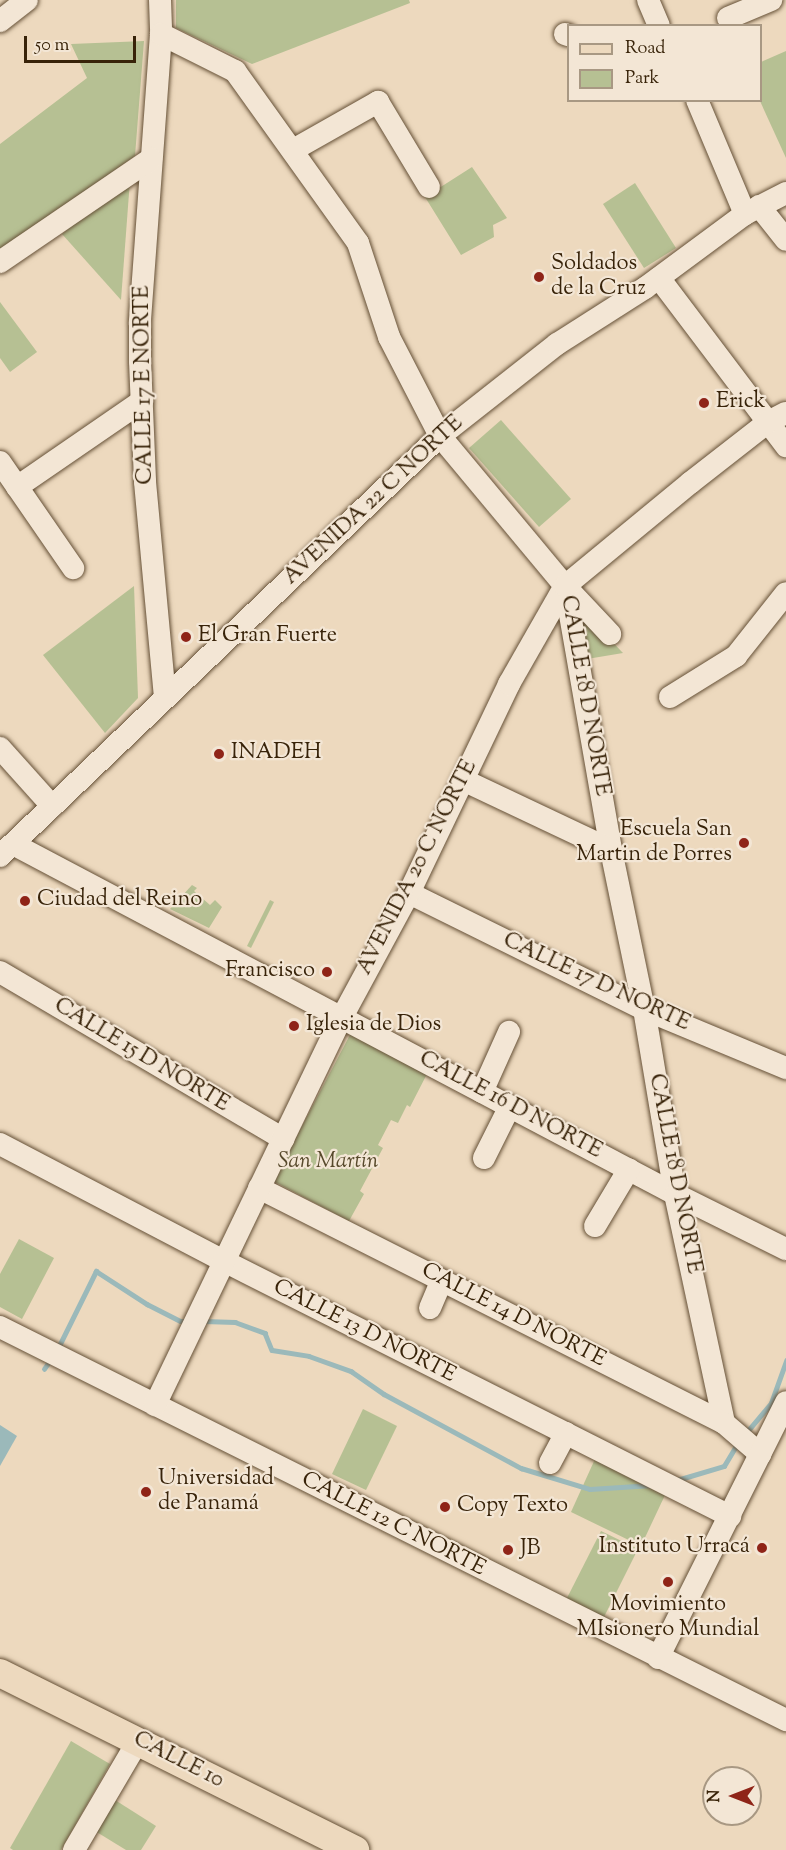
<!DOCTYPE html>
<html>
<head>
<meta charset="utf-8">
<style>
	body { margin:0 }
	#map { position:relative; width:786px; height:1850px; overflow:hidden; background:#edd9be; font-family:"Sorts Mill Goudy",serif }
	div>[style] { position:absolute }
	.green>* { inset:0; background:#b6c093 }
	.water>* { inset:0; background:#9bb9ba }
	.stream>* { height:4.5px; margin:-2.25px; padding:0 2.25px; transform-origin:2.25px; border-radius:2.25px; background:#9bb9ba }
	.roads { filter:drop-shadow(0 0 2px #655036) drop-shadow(0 0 2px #655036) }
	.minor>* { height:22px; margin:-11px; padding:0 11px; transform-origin:11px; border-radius:11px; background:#f3e6d5 }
	.major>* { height:28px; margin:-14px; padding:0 14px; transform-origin:14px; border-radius:14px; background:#edd9be }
	.dots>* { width:16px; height:16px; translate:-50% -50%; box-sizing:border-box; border:3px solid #f3e6d5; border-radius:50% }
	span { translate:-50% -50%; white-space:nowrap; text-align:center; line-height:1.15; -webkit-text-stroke:4.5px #f3e6d5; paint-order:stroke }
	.poi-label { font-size:22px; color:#382309 }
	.left { translate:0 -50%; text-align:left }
	.right { translate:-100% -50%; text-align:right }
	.street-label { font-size:22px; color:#382309 }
	.park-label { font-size:22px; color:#584a2c; font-style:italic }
	.legend { position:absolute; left:567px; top:24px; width:195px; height:78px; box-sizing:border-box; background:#f3e6d5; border:2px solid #a89883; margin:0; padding:8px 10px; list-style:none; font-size:18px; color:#382309 }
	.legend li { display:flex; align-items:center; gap:12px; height:30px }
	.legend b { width:30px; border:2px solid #a89883 }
	.north { position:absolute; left:702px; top:1766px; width:60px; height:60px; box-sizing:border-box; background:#f3e6d5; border:2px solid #a89883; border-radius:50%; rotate:270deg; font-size:16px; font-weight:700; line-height:24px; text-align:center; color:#382309 }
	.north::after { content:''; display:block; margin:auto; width:21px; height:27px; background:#8f2418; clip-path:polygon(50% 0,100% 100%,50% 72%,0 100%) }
	.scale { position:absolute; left:24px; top:36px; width:112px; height:27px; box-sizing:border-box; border:3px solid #382309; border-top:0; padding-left:8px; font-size:18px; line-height:21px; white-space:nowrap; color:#382309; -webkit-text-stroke:4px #f3e6d5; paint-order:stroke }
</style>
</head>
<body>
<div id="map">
	<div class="green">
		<div style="clip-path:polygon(176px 0,409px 0,410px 3px,252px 64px,176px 28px)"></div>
		<div style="clip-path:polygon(144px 41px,135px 156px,0 252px,0 144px,87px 78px,71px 44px)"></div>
		<div style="clip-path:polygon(786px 51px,786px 158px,760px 101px,761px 62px)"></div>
		<div style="clip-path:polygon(472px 167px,507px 218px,493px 225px,494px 237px,461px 255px,425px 197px)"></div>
		<div style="clip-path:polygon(130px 180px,121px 300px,62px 234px)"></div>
		<div style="clip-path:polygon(635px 183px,676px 248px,644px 268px,603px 204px)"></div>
		<div style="clip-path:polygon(0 302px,37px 352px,10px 372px,0 358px)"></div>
		<div style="clip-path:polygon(501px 420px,571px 499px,539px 527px,469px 448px)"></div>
		<div style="clip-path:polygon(134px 586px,138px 698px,105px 733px,43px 655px)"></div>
		<div style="clip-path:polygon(580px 608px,623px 653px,587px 659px)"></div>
		<div style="clip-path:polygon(192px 885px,197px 888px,194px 891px,210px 905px,215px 900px,222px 907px,209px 928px,170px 909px)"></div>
		<div style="clip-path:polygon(270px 900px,274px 902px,251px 948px,247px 946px)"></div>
		<div style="clip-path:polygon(352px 1031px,428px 1072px,410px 1107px,407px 1105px,398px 1123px,391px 1120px,378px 1145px,383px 1148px,360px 1191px,364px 1194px,349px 1221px,273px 1181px)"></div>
		<div style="clip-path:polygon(19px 1239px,54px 1258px,22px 1319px,0 1307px,0 1274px)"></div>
		<div style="clip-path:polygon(363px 1409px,397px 1426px,366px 1490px,332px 1474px)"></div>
		<div style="clip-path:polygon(595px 1459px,666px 1493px,641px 1546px,571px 1512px)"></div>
		<div style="clip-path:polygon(601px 1531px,638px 1549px,604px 1617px,567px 1598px)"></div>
		<div style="clip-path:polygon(71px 1741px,110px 1764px,61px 1850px,13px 1850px,10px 1848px)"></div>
		<div style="clip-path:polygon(115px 1800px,156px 1826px,141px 1850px,126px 1850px,95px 1831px)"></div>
	</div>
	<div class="water">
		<div style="clip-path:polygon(0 1425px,17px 1436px,0 1466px)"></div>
	</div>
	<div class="stream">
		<div style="left:204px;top:1321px;width:31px;rotate:2deg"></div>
		<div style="left:235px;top:1322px;width:32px;rotate:20deg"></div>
		<div style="left:265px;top:1333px;width:18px;rotate:68deg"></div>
		<div style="left:272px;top:1350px;width:37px;rotate:9deg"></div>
		<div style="left:309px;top:1356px;width:45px;rotate:19.7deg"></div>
		<div style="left:351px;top:1371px;width:40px;rotate:34.9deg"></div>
		<div style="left:384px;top:1394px;width:156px;rotate:28.4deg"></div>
		<div style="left:521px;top:1468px;width:72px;rotate:16.9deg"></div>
		<div style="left:590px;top:1489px;width:62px;rotate:-3.7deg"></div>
		<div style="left:57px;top:1350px;width:88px;rotate:-63.7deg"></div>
		<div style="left:96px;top:1271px;width:61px;rotate:32.9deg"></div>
		<div style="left:147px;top:1304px;width:37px;rotate:27deg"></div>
		<div style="left:180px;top:1321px;width:7px"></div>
		<div style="left:44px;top:1369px;width:12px;rotate:-55deg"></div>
		<div style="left:746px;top:1433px;width:39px;rotate:-50deg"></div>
		<div style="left:771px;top:1403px;width:45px;rotate:-70.3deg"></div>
		<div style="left:677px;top:1480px;width:49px;rotate:-16.6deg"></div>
		<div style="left:724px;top:1466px;width:27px;rotate:-59deg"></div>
	</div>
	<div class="roads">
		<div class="minor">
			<div style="left:160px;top:0;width:34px;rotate:88deg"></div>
			<div style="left:161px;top:34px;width:290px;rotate:94.2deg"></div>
			<div style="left:140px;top:323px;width:38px;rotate:90deg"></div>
			<div style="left:140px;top:361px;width:121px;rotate:87.6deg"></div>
			<div style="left:145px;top:482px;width:217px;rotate:84.7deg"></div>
			<div style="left:648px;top:0;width:28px;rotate:67deg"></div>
			<div style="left:728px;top:18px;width:47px;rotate:-22.7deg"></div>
			<div style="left:0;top:21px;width:34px;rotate:-38deg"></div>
			<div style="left:161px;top:34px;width:83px;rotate:26.6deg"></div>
			<div style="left:235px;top:71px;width:211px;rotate:54.4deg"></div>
			<div style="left:358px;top:243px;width:99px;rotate:71.7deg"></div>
			<div style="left:389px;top:337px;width:111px;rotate:62.7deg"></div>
			<div style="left:440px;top:436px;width:195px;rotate:50.2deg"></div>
			<div style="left:565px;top:586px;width:66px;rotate:46.8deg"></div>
			<div style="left:565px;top:34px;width:3px;rotate:18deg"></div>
			<div style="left:697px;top:100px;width:124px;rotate:67.2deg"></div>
			<div style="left:293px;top:150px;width:98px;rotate:-29.5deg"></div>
			<div style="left:378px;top:102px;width:99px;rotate:59deg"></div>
			<div style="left:759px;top:206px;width:43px;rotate:51.5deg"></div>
			<div style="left:0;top:262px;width:183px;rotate:-34.3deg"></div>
			<div style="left:659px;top:278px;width:211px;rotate:52.9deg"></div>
			<div style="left:0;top:462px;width:129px;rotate:55.4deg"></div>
			<div style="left:17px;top:487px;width:152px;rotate:-34.5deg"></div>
			<div style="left:565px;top:586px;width:268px;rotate:80.1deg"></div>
			<div style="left:611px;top:850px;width:162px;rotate:78.3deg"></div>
			<div style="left:644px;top:1009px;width:188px;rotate:80.5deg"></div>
			<div style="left:675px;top:1194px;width:234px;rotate:77.9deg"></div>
			<div style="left:670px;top:697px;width:78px;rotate:-31.8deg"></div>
			<div style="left:736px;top:656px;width:80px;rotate:-51.6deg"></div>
			<div style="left:0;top:748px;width:78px;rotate:48.1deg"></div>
			<div style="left:463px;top:780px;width:164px;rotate:25.3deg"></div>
			<div style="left:13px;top:844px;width:749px;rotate:27.87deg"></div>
			<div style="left:675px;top:1194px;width:124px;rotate:26.4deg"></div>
			<div style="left:0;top:856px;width:608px;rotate:-43.67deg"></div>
			<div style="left:440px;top:436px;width:149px;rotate:-38.2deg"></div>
			<div style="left:557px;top:344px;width:104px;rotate:-32.5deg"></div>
			<div style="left:645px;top:288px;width:124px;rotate:-36.5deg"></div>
			<div style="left:745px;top:214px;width:46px;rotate:-27.1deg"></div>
			<div style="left:409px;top:893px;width:262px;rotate:26.3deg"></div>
			<div style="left:644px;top:1009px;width:154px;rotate:22.6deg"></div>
			<div style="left:0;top:972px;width:329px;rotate:30.5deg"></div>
			<div style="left:482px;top:1092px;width:66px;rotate:-65.8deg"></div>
			<div style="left:0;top:1144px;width:253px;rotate:27.6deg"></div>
			<div style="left:224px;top:1261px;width:567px;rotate:26.75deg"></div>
			<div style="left:484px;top:1158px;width:58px;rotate:-63.4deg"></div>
			<div style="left:259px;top:1188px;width:521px;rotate:26.81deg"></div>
			<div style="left:724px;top:1423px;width:48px;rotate:40.7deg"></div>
			<div style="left:595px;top:1226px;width:66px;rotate:-59.2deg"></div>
			<div style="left:430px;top:1308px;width:30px;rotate:-67deg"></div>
			<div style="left:0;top:1327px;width:879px;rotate:26.57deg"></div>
			<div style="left:155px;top:1405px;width:431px;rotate:-64.3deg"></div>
			<div style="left:342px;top:1017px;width:141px;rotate:-61.6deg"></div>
			<div style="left:409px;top:893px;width:232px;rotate:-64.4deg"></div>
			<div style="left:509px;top:684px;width:113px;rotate:-60.3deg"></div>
			<div style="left:565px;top:586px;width:162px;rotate:-39.5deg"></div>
			<div style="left:690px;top:483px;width:99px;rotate:-38deg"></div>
			<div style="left:768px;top:422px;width:20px;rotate:-27deg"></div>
			<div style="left:550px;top:1463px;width:34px;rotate:-62deg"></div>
			<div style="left:658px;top:1658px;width:286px;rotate:-63.4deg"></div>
			<div style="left:74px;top:1850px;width:126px;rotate:-59.6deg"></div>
		</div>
		<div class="major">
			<div style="left:0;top:1673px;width:397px;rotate:26.5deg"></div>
		</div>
	</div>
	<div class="dots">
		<div style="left:539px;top:277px;background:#8f2418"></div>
		<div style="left:704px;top:403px;background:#8f2418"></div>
		<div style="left:186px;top:637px;background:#8f2418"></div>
		<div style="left:219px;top:754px;background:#8f2418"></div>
		<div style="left:744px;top:843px;background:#8f2418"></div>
		<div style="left:25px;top:901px;background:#8f2418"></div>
		<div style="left:327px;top:972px;background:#8f2418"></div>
		<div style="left:294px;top:1026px;background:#8f2418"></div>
		<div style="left:146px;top:1492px;background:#8f2418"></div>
		<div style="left:445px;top:1507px;background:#8f2418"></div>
		<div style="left:762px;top:1548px;background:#8f2418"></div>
		<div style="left:508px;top:1550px;background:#8f2418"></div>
		<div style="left:668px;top:1582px;background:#8f2418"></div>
	</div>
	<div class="poi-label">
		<span class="left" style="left:551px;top:277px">Soldados<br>de la Cruz</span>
		<span class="left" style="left:716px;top:403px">Erick</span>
		<span class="left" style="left:198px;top:637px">El Gran Fuerte</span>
		<span class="left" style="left:231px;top:754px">INADEH</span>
		<span class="right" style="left:732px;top:843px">Escuela San<br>Martin de Porres</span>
		<span class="left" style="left:37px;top:901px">Ciudad del Reino</span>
		<span class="right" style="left:315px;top:972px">Francisco</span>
		<span class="left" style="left:306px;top:1026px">Iglesia de Dios</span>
		<span class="left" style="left:158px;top:1492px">Universidad<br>de Panamá</span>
		<span class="left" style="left:457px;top:1507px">Copy Texto</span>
		<span class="right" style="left:750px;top:1548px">Instituto Urracá</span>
		<span class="left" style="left:520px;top:1550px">JB</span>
		<span style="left:668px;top:1618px">Movimiento<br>MIsionero Mundial</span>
	</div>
	<div class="street-label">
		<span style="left:145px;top:385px;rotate:-91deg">CALLE 17 E NORTE</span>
		<span style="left:374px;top:501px;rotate:-43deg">AVENIDA 22 C NORTE</span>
		<span style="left:584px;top:696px;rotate:80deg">CALLE 18 D NORTE</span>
		<span style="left:418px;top:868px;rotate:-63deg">AVENIDA 20 C NORTE</span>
		<span style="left:596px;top:983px;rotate:25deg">CALLE 17 D NORTE</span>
		<span style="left:141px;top:1056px;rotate:31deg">CALLE 15 D NORTE</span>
		<span style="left:510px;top:1106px;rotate:28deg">CALLE 16 D NORTE</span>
		<span style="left:674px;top:1174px;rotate:79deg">CALLE 18 D NORTE</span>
		<span style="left:513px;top:1316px;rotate:27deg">CALLE 14 D NORTE</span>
		<span style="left:364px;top:1332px;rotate:27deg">CALLE 13 D NORTE</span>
		<span style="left:393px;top:1525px;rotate:27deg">CALLE 12 C NORTE</span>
		<span style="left:178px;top:1761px;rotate:27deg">CALLE 10</span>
	</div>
	<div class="park-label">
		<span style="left:328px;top:1163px">San Martín</span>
	</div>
	<ul class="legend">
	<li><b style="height:8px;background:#edd9be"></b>Road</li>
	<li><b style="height:16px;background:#b6c093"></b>Park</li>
	</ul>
	<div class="north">N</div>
	<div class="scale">50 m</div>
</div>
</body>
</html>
